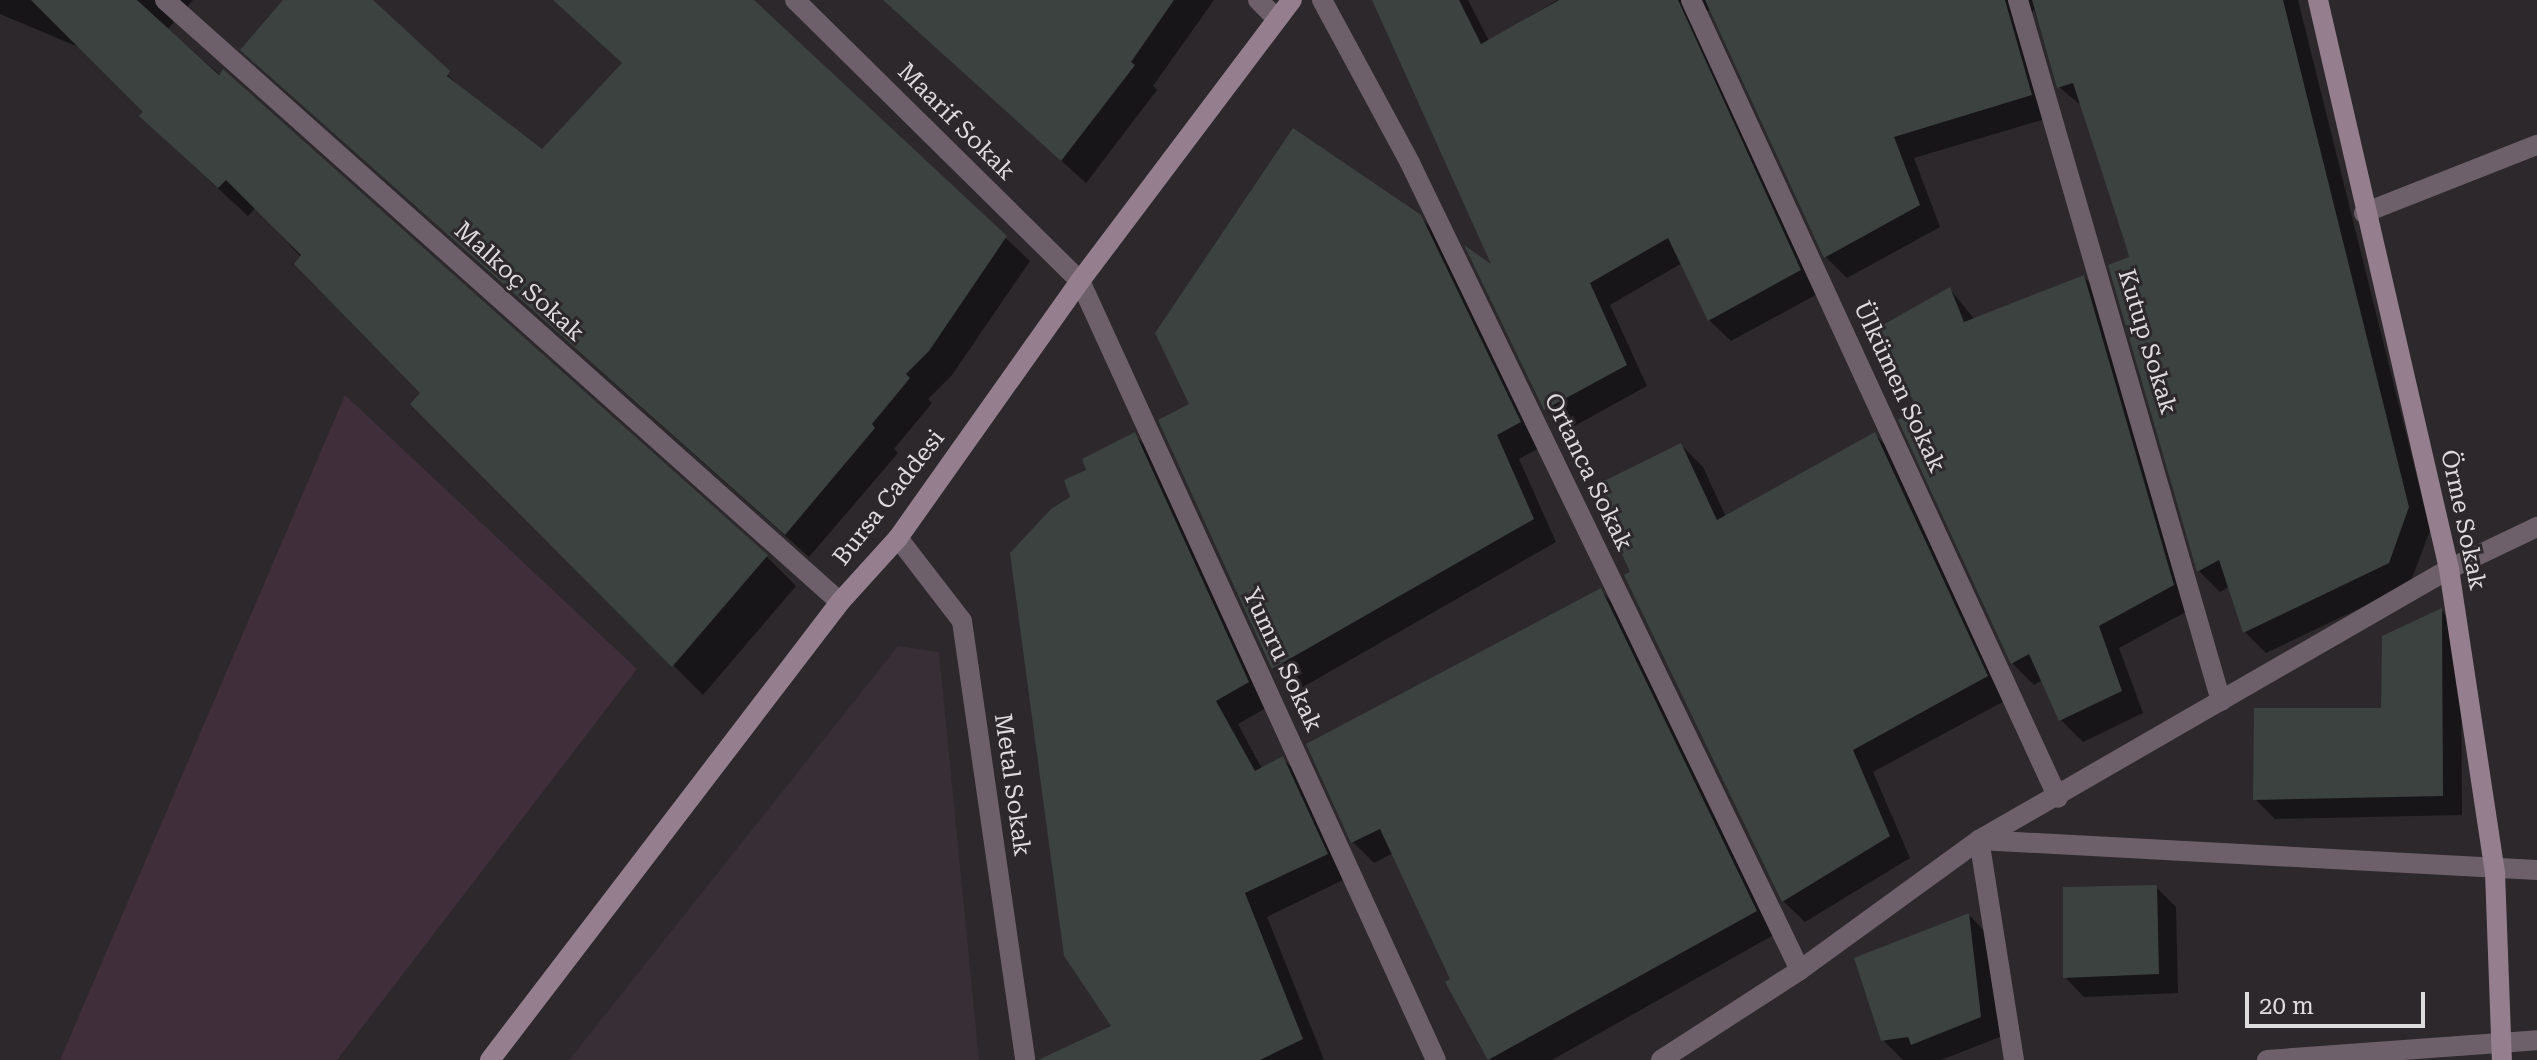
<!DOCTYPE html>
<html>
<head>
<meta charset="utf-8">
<style>
	body { margin:0 }
	#map { position:relative; width:2537px; height:1060px; overflow:hidden; background:#2c282b; font-family:"Roboto Serif",serif }
	div>[style] { position:absolute }
	.built>* { inset:0; background:#382e35 }
	.green>* { inset:0; background:#402e3b }
	.shadow>* { inset:0; background:#0007 }
	.building>* { inset:0; background:#3c4240 }
	.minor>* { height:20px; margin:-10px; padding:0 10px; transform-origin:10px; border-radius:10px; background:#6e606a }
	.secondary>* { height:20px; margin:-10px; padding:0 10px; transform-origin:10px; border-radius:10px; background:#957f8e }
	span { translate:-50% -50%; white-space:nowrap; text-align:center; line-height:1.15; -webkit-text-stroke:6px #2c282b; paint-order:stroke }
	.street-label { font-size:24px; color:#dfdcde }
	.scale { position:absolute; left:2245px; top:992px; width:180px; height:36px; box-sizing:border-box; border:4px solid #dfdcde; border-top:0; padding-left:10px; font-size:24px; line-height:28px; white-space:nowrap; color:#dfdcde; -webkit-text-stroke:6px #2c282b; paint-order:stroke }
</style>
</head>
<body>
<div id="map">
	<div class="built">
		<div style="clip-path:polygon(898px 646px,939px 652px,979px 1060px,569px 1060px)"></div>
	</div>
	<div class="green">
		<div style="clip-path:polygon(345px 395px,637px 669px,337px 1060px,60px 1060px)"></div>
	</div>
	<div class="shadow">
		<div style="clip-path:polygon(0 0,193px 0,168px 29px,766px 556px,796px 586px,703px 695px,413px 404px,423px 393px,256px 207px,248px 216px,171px 145px,141px 116px,145px 112px,81px 48px,0 14px)"></div>
		<div style="clip-path:polygon(286px 0,369px 0,471px 97px,542px 151px,623px 64px,554px 0,752px 0,1030px 261px,952px 375px,928px 399px,932px 403px,894px 449px,898px 453px,809px 557px,266px 73px)"></div>
		<div style="clip-path:polygon(884px 0,1214px 0,1153px 86px,1157px 90px,1086px 183px)"></div>
		<div style="clip-path:polygon(1373px 0,1468px 0,1489px 41px,1557px 0,2298px 0,2430px 530px,2410px 584px,2266px 653px,2245px 632px,2230px 586px,2220px 592px,2199px 571px,2131px 258px,2083px 107px,2059px 87px,2034px 9px,2026px 25px,2052px 117px,1914px 158px,1940px 227px,1847px 278px,1826px 257px,1712px 9px,1702px 13px,1821px 292px,1731px 341px,1709px 320px,1682px 263px,1610px 305px,1647px 386px,1567px 430px,1545px 409px,1496px 269px)"></div>
		<div style="clip-path:polygon(1420px 217px,1444px 241px,1543px 446px,1519px 459px,1556px 542px,1296px 691px,1273px 668px,1192px 405px)"></div>
		<div style="clip-path:polygon(2084px 277px,2106px 299px,2195px 607px,2119px 648px,2143px 713px,2083px 742px,2061px 720px,2043px 680px,2034px 685px,2012px 663px,1920px 410px,1950px 289px,1975px 320px)"></div>
		<div style="clip-path:polygon(1134px 435px,1157px 457px,1271px 705px,1238px 724px,1262px 769px,1282px 758px,1305px 781px,1349px 877px,1267px 917px,1324px 1060px,1078px 1060px,1114px 1027px,1073px 498px,1088px 471px)"></div>
		<div style="clip-path:polygon(1875px 435px,1897px 456px,2008px 699px,1873px 772px,1910px 858px,1805px 922px,1783px 901px,1595px 488px,1681px 445px,1703px 467px,1726px 517px)"></div>
		<div style="clip-path:polygon(1600px 590px,1621px 611px,1777px 933px,1552px 1060px,1491px 1060px,1448px 982px,1453px 980px,1393px 853px,1374px 863px,1353px 842px)"></div>
		<div style="clip-path:polygon(2441px 610px,2461px 630px,2462px 815px,2275px 819px,2255px 799px,2382px 710px)"></div>
		<div style="clip-path:polygon(2156px 887px,2176px 907px,2178px 993px,2084px 997px,2065px 977px)"></div>
		<div style="clip-path:polygon(1969px 915px,1988px 935px,2000px 1037px,1941px 1060px,1903px 1060px,1883px 1040px)"></div>
	</div>
	<div class="building">
		<div style="clip-path:polygon(31px 0,137px 0,219px 75px,223px 69px,768px 555px,672px 667px,410px 404px,420px 393px,294px 264px,301px 255px,226px 180px,218px 188px,139px 116px,143px 112px)"></div>
		<div style="clip-path:polygon(283px 0,373px 0,450px 71px,447px 76px,542px 149px,622px 63px,553px 0,754px 0,1007px 236px,929px 351px,906px 374px,910px 378px,872px 424px,875px 428px,785px 535px,240px 50px)"></div>
		<div style="clip-path:polygon(883px 0,1174px 0,1131px 62px,1135px 65px,1061px 161px)"></div>
		<div style="clip-path:polygon(1372px 0,1459px 0,1481px 44px,1559px 0,1678px 0,1801px 270px,1708px 321px,1668px 238px,1590px 283px,1627px 365px,1544px 410px,1464px 245px,1491px 264px)"></div>
		<div style="clip-path:polygon(1705px 0,2005px 0,2032px 95px,1894px 137px,1920px 205px,1824px 258px)"></div>
		<div style="clip-path:polygon(2032px 0,2283px 0,2409px 507px,2389px 563px,2243px 633px,2219px 560px,2197px 572px,2108px 265px,2129px 257px,2126px 246px,2073px 83px,2057px 88px)"></div>
		<div style="clip-path:polygon(1293px 128px,1421px 215px,1521px 422px,1497px 435px,1534px 519px,1272px 669px,1158px 420px,1189px 404px,1155px 333px)"></div>
		<div style="clip-path:polygon(2084px 275px,2174px 585px,2099px 626px,2122px 691px,2059px 721px,2029px 654px,2011px 664px,1898px 420px,1917px 409px,1879px 327px,1950px 287px,1964px 322px)"></div>
		<div style="clip-path:polygon(1135px 432px,1249px 682px,1216px 701px,1255px 771px,1283px 756px,1328px 854px,1245px 893px,1303px 1039px,1260px 1060px,1038px 1060px,1111px 1026px,1064px 956px,1010px 553px,1051px 509px,1070px 497px,1064px 480px,1086px 470px,1082px 459px)"></div>
		<div style="clip-path:polygon(1875px 432px,1988px 676px,1853px 750px,1890px 836px,1782px 902px,1624px 575px,1630px 572px,1592px 487px,1681px 443px,1717px 520px)"></div>
		<div style="clip-path:polygon(1601px 588px,1757px 911px,1488px 1060px,1445px 982px,1450px 979px,1380px 829px,1351px 843px,1306px 744px)"></div>
		<div style="clip-path:polygon(2442px 608px,2443px 796px,2253px 800px,2254px 708px,2381px 708px,2382px 636px)"></div>
		<div style="clip-path:polygon(2157px 885px,2159px 974px,2063px 978px,2063px 887px)"></div>
		<div style="clip-path:polygon(1969px 913px,1981px 1017px,1911px 1045px,1908px 1037px,1881px 1041px,1854px 958px)"></div>
	</div>
	<div class="minor">
		<div style="left:165px;top:0;width:904px;rotate:41.73deg"></div>
		<div style="left:795px;top:0;width:400px;rotate:44.6deg"></div>
		<div style="left:1080px;top:281px;width:856px;rotate:65.44deg"></div>
		<div style="left:1258px;top:0;width:27px;rotate:45deg"></div>
		<div style="left:1322px;top:0;width:185px;rotate:61.6deg"></div>
		<div style="left:1410px;top:163px;width:896px;rotate:64.21deg"></div>
		<div style="left:1691px;top:0;width:878px;rotate:65.3deg"></div>
		<div style="left:2018px;top:0;width:730px;rotate:73.85deg"></div>
		<div style="left:2364px;top:213px;width:186px;rotate:-21.5deg"></div>
		<div style="left:898px;top:538px;width:105px;rotate:52.4deg"></div>
		<div style="left:962px;top:621px;width:443px;rotate:81.8deg"></div>
		<div style="left:1661px;top:1060px;width:166px;rotate:-32.9deg"></div>
		<div style="left:1800px;top:970px;width:221px;rotate:-36deg"></div>
		<div style="left:1979px;top:840px;width:543px;rotate:-29.97deg"></div>
		<div style="left:2449px;top:569px;width:98px;rotate:-25.5deg"></div>
		<div style="left:2014px;top:1060px;width:223px;rotate:-99deg"></div>
		<div style="left:1979px;top:840px;width:559px;rotate:3.08deg"></div>
		<div style="left:2267px;top:1060px;width:271px;rotate:-4.2deg"></div>
	</div>
	<div class="secondary">
		<div style="left:2318px;top:0;width:584px;rotate:77.03deg"></div>
		<div style="left:2449px;top:569px;width:306px;rotate:81.4deg"></div>
		<div style="left:2495px;top:872px;width:188px;rotate:87.9deg"></div>
		<div style="left:490px;top:1060px;width:576px;rotate:-52.61deg"></div>
		<div style="left:840px;top:602px;width:86px;rotate:-47.8deg"></div>
		<div style="left:898px;top:538px;width:315px;rotate:-54.7deg"></div>
		<div style="left:1080px;top:281px;width:352px;rotate:-53deg"></div>
	</div>
	<div class="street-label">
		<span style="left:956px;top:122px;rotate:45deg">Maarif Sokak</span>
		<span style="left:519px;top:282px;rotate:42deg">Malkoç Sokak</span>
		<span style="left:2147px;top:342px;rotate:73deg">Kutup Sokak</span>
		<span style="left:1899px;top:387px;rotate:65deg">Ülkümen Sokak</span>
		<span style="left:1588px;top:472px;rotate:64deg">Ortanca Sokak</span>
		<span style="left:889px;top:498px;rotate:-52deg">Bursa Caddesi</span>
		<span style="left:2463px;top:520px;rotate:78deg">Örme Sokak</span>
		<span style="left:1282px;top:660px;rotate:65deg">Yumru Sokak</span>
		<span style="left:1012px;top:785px;rotate:82deg">Metal Sokak</span>
	</div>
	<div class="scale">20 m</div>
</div>
</body>
</html>
